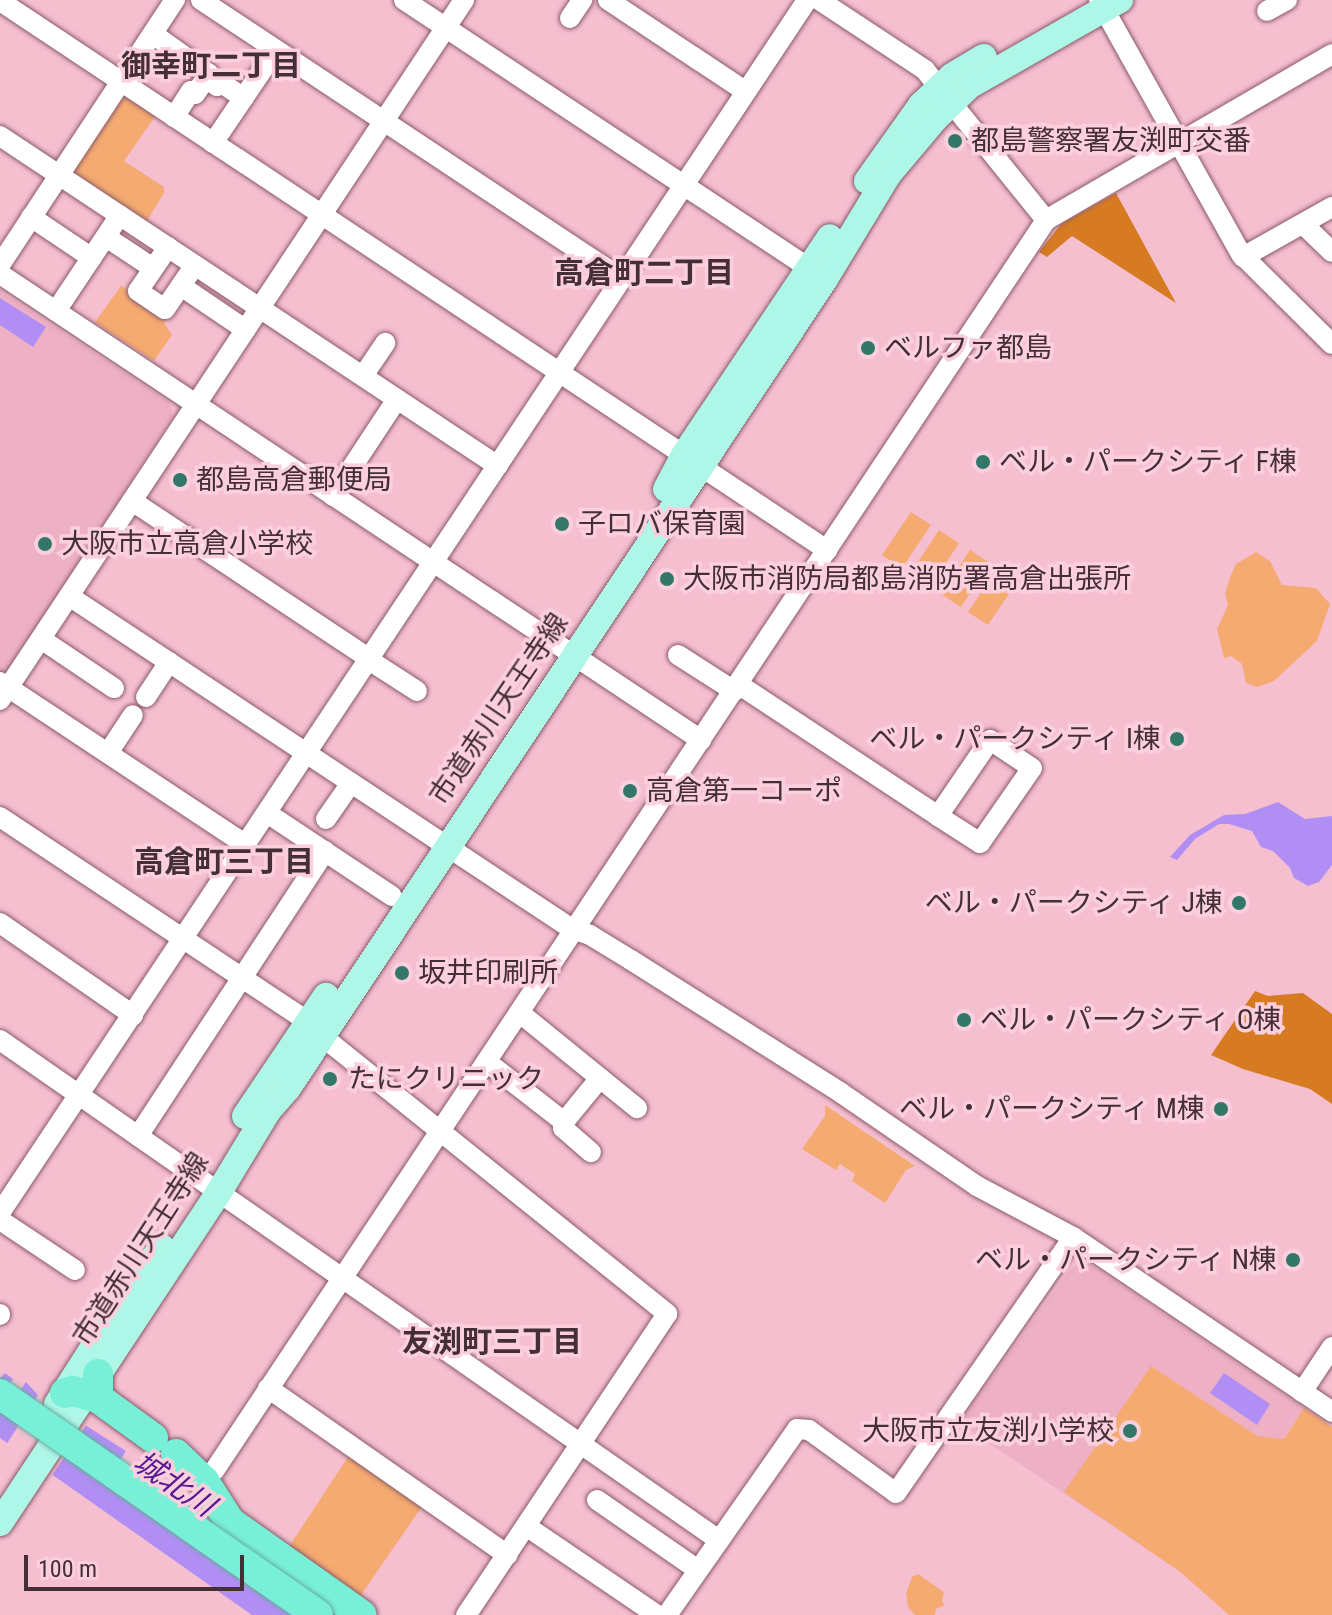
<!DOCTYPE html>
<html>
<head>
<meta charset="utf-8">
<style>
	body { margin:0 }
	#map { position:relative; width:1332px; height:1615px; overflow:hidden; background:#f5bfd0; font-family:"Roboto Condensed","Noto Sans JP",sans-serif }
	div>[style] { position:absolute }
	.built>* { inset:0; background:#eeb0c4 }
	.green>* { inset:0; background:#f4aa70 }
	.forest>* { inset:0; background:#d77b23 }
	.water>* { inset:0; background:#b18ef4 }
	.pier>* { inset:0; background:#f5bfd0 }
	.roads { filter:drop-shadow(0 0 2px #8a5a6a) drop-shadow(0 0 2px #8a5a6a) }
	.minor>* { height:20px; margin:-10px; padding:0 10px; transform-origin:10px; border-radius:10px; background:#fff }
	.major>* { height:26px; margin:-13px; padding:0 13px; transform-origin:13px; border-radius:13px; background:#aef6e7 }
	.highway>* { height:30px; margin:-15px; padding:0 15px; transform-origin:15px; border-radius:15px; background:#78f0d7 }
	.bridges { filter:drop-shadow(0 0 2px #66ac9f) drop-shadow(0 0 2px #66ac9f) }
	.highway-bridge>* { height:30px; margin:-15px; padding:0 15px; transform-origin:15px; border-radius:15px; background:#78f0d7 }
	.dots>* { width:22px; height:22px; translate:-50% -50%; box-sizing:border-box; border:4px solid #fccfdd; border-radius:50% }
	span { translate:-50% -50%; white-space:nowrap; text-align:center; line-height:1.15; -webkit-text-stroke:7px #fccfdd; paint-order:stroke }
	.poi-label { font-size:28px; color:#442f36 }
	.left { translate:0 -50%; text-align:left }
	.right { translate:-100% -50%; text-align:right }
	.street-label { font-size:28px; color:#442f36 }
	.neighbourhood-label { font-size:30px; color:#442f36; font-weight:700 }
	.water-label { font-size:30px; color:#521b93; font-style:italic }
	.scale { position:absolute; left:24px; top:1555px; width:220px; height:36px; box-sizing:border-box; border:4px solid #442f36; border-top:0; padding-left:10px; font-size:24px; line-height:28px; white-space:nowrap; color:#442f36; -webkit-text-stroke:6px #fccfdd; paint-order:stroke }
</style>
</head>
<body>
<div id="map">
	<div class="built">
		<div style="clip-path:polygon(0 291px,169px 402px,173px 416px,4px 676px,0 673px)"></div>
		<div style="clip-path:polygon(1088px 1263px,1304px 1408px,1284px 1438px,1330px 1615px,1179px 1571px,959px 1423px,1071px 1268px)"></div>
	</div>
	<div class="green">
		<div style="clip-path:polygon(128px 97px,156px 115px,124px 161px,164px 187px,164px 193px,145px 224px,76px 178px,74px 170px,120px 100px)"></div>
		<div style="clip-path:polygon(121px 286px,168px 317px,164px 323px,172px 335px,154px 361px,95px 322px)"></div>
		<div style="clip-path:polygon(911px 512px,931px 525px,902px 568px,882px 555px)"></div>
		<div style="clip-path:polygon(939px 530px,959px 543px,930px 587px,910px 574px)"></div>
		<div style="clip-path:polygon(970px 550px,990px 563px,961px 607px,941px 594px)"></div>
		<div style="clip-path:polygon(1256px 552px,1270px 561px,1282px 585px,1316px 588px,1330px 604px,1317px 641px,1274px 681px,1257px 687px,1246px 683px,1242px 664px,1231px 656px,1224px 658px,1217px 629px,1228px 605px,1225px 594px,1230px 577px,1236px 564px)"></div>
		<div style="clip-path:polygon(997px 569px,1017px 582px,988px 625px,968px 612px)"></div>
		<div style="clip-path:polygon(825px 1105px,915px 1166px,906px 1170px,885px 1203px,852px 1181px,855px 1174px,840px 1164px,836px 1170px,802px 1149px,825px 1116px)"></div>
		<div style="clip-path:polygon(1151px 1366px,1257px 1436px,1284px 1439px,1304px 1408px,1332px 1427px,1332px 1615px,1229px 1615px,1179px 1571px,1064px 1492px)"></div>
		<div style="clip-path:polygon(350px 1454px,423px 1505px,359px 1598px,288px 1548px)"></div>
		<div style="clip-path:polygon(918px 1574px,944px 1592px,942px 1601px,945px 1605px,936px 1609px,935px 1615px,915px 1615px,908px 1607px,906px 1593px,912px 1577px)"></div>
	</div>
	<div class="forest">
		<div style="clip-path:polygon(1116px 193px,1176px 303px,1072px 236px,1047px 257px,1039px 252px,1061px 224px)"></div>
		<div style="clip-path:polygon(1255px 991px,1268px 996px,1303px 993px,1332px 1014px,1332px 1104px,1310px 1089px,1243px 1069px,1211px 1055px)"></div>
	</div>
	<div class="water">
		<div style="clip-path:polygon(0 298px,46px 327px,33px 347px,0 325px)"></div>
		<div style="clip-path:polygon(1278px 802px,1305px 819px,1332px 816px,1332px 865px,1319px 882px,1308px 886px,1294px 878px,1290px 868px,1273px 851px,1261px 847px,1252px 831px,1229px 824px,1219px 824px,1195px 839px,1177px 860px,1170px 857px,1190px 835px,1224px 815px,1245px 814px)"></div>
		<div style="clip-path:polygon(5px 1373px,13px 1379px,9px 1385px,19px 1392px,26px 1382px,38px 1395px,126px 1451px,120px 1460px,172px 1497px,176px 1493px,184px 1498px,181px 1504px,360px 1615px,252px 1615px,0 1438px,0 1379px)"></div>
		<div style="clip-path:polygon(1224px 1373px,1270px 1404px,1257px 1425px,1210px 1393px)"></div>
	</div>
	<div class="pier">
		<div style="clip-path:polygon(40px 1392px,87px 1424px,51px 1477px,6px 1445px)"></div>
	</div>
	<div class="roads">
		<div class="minor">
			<div style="left:201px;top:0;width:505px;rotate:33.53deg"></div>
			<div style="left:404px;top:0;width:500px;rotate:33.5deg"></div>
			<div style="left:608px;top:0;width:164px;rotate:33.6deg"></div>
			<div style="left:819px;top:0;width:127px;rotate:33.4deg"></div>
			<div style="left:925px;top:70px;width:193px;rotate:51.1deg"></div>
			<div style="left:1099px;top:0;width:291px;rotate:60.8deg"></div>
			<div style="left:1241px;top:254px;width:128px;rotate:44.7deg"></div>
			<div style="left:0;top:1px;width:993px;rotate:33.58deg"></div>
			<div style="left:1267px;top:11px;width:23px;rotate:-29deg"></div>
			<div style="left:570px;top:18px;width:22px;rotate:-56deg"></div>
			<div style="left:153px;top:34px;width:69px;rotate:35.5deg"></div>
			<div style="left:209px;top:74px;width:24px;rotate:125deg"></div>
			<div style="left:195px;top:94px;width:5px;rotate:-143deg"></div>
			<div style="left:191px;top:91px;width:31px;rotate:123deg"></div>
			<div style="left:206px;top:79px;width:13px;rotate:32deg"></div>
			<div style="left:217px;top:86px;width:6px;rotate:-18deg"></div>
			<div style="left:223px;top:84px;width:25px;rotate:34deg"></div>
			<div style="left:0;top:136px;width:597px;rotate:33.53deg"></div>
			<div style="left:213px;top:143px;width:112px;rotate:-55.9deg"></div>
			<div style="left:31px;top:217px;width:73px;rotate:33.9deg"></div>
			<div style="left:1303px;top:224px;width:40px;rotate:44deg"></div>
			<div style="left:106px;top:237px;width:56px;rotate:33.4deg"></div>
			<div style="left:168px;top:247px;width:53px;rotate:124.3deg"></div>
			<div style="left:138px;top:291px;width:32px;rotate:34deg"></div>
			<div style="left:165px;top:309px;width:53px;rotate:-55.7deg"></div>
			<div style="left:1243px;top:257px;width:102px;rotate:-29.3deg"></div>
			<div style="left:0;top:265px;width:318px;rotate:-56.6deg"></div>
			<div style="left:0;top:274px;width:842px;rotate:33.61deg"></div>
			<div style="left:181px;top:286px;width:78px;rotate:34.1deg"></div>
			<div style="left:56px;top:311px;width:115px;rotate:-56.3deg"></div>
			<div style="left:363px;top:376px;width:40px;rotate:-56deg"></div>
			<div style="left:333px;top:496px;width:116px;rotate:-56.6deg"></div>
			<div style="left:132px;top:501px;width:286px;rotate:33.6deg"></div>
			<div style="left:69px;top:596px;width:603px;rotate:33.51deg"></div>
			<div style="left:572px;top:929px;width:19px;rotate:18deg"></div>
			<div style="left:590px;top:935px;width:48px;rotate:31.4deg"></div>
			<div style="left:631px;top:960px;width:249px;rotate:32.3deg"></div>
			<div style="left:841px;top:1093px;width:165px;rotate:34.4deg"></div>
			<div style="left:977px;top:1186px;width:109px;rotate:28deg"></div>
			<div style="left:1073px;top:1237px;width:313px;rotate:34deg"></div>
			<div style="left:41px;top:639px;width:88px;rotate:33.9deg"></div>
			<div style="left:678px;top:655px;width:67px;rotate:32.7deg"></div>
			<div style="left:369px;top:660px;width:57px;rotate:32.9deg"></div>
			<div style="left:0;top:682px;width:295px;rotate:33.5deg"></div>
			<div style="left:738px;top:684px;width:240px;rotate:33.4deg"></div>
			<div style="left:938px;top:816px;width:50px;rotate:32.7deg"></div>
			<div style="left:980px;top:843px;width:91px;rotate:-55.3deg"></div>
			<div style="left:1032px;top:768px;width:50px;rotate:-146.3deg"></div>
			<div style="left:990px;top:740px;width:92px;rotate:124.4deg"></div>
			<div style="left:146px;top:697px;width:42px;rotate:-56.7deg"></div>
			<div style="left:0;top:700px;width:840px;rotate:-56.46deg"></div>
			<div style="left:108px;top:753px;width:45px;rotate:-56.7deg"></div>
			<div style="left:267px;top:813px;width:150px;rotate:33.6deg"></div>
			<div style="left:0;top:817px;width:371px;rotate:33.6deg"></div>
			<div style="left:309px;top:1022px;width:33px;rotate:44deg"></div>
			<div style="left:333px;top:1045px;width:429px;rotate:38.8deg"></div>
			<div style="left:667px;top:1314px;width:362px;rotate:123.7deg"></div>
			<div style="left:326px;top:819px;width:44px;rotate:-55.2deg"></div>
			<div style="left:0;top:923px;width:162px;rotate:34.7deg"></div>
			<div style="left:520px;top:1013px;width:151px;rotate:39.1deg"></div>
			<div style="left:0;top:1040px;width:876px;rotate:34.82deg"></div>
			<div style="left:487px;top:1062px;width:98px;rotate:37.9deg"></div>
			<div style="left:564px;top:1122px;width:6px;rotate:99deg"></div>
			<div style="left:563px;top:1128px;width:37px;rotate:41deg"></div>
			<div style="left:564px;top:1122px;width:57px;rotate:-50.7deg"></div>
			<div style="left:138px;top:1136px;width:341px;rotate:-56.7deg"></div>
			<div style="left:0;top:1213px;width:1457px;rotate:-56.36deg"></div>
			<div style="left:0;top:1220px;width:90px;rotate:33.7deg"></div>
			<div style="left:0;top:1314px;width:1px;rotate:90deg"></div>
			<div style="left:268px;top:1388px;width:292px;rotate:34.9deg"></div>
			<div style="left:1302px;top:1392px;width:54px;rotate:-56.3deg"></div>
			<div style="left:214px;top:1471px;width:1502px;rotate:-56.37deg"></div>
			<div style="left:1046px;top:220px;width:331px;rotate:-30.1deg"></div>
			<div style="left:597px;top:1500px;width:123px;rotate:34.7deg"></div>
			<div style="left:526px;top:1526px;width:158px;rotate:34.2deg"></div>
			<div style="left:667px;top:1615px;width:227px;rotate:-55deg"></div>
			<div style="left:797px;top:1429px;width:12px;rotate:5deg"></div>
			<div style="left:809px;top:1430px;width:107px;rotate:35.9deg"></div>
			<div style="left:896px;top:1493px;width:311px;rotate:-55.3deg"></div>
		</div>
		<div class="major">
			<div style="left:867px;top:181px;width:93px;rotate:-54.6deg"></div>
			<div style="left:921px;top:105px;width:42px;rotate:-43.1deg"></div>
			<div style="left:952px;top:76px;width:37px;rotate:-31deg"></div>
			<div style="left:666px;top:489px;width:38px;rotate:-62deg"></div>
			<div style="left:684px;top:455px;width:262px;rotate:-56.2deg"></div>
			<div style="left:245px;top:1116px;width:145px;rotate:-56deg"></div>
			<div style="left:57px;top:1404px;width:145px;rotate:-57.4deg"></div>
			<div style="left:135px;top:1282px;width:44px;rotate:-52.4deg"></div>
			<div style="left:0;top:1523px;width:397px;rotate:-56.5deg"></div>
			<div style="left:219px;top:1192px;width:95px;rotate:-58.8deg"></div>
			<div style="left:268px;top:1111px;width:30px;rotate:-49deg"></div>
			<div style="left:288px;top:1088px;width:971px;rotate:-56.42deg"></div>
			<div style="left:825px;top:279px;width:122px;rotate:-58.8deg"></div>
			<div style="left:888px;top:175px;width:73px;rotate:-50deg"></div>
			<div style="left:935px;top:119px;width:47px;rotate:-44.1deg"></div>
			<div style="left:969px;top:86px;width:174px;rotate:-29.7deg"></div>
		</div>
		<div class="highway">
			<div style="left:98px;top:1374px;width:24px;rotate:90deg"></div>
			<div style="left:98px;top:1398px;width:68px;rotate:36deg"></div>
			<div style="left:65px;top:1393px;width:8px;rotate:-14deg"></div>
			<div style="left:73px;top:1391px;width:26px;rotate:16deg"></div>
			<div style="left:176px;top:1454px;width:39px;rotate:44deg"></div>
			<div style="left:204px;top:1481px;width:49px;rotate:57.6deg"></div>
			<div style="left:230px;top:1522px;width:161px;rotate:35.2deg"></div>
		</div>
	</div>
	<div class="bridges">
		<div class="highway-bridge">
			<div style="left:0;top:1394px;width:387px;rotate:34.8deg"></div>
		</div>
	</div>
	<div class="dots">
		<div style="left:955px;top:141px;background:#337769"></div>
		<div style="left:868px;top:348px;background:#337769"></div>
		<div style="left:983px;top:462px;background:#337769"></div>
		<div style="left:180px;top:480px;background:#337769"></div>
		<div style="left:562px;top:524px;background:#337769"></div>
		<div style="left:45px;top:544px;background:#337769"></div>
		<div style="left:667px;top:579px;background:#337769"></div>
		<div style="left:1177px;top:739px;background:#337769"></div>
		<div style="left:630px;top:791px;background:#337769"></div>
		<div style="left:1239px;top:903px;background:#337769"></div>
		<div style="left:402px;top:973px;background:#337769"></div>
		<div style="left:964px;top:1020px;background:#337769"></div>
		<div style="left:330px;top:1079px;background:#337769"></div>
		<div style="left:1221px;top:1109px;background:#337769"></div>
		<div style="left:1293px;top:1260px;background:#337769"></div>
		<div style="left:1130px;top:1431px;background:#337769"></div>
	</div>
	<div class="poi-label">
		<span class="left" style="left:971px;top:141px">都島警察署友渕町交番</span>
		<span class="left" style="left:884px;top:348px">ベルファ都島</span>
		<span class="left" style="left:999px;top:462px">ベル・パークシティ F棟</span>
		<span class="left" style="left:196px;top:480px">都島高倉郵便局</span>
		<span class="left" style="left:578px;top:524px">子ロバ保育園</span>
		<span class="left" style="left:61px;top:544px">大阪市立高倉小学校</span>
		<span class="left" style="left:683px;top:579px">大阪市消防局都島消防署高倉出張所</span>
		<span class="right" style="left:1161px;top:739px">ベル・パークシティ I棟</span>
		<span class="left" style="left:646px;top:791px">高倉第一コーポ</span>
		<span class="right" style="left:1223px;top:903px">ベル・パークシティ J棟</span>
		<span class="left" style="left:418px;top:973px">坂井印刷所</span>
		<span class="left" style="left:980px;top:1020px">ベル・パークシティ O棟</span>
		<span class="left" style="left:348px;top:1079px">たにクリニック</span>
		<span class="right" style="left:1205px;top:1109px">ベル・パークシティ M棟</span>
		<span class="right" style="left:1277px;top:1260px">ベル・パークシティ N棟</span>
		<span class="right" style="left:1114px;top:1431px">大阪市立友渕小学校</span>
	</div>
	<div class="street-label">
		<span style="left:499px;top:709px;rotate:-56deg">市道赤川天王寺線</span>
		<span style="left:141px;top:1249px;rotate:-57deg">市道赤川天王寺線</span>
	</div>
	<div class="neighbourhood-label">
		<span style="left:211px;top:66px">御幸町二丁目</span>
		<span style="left:644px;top:273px">高倉町二丁目</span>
		<span style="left:224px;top:862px">高倉町三丁目</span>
		<span style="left:492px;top:1342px">友渕町三丁目</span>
	</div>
	<div class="water-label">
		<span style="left:174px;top:1484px;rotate:34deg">城北川</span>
	</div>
	<div class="scale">100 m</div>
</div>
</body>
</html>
